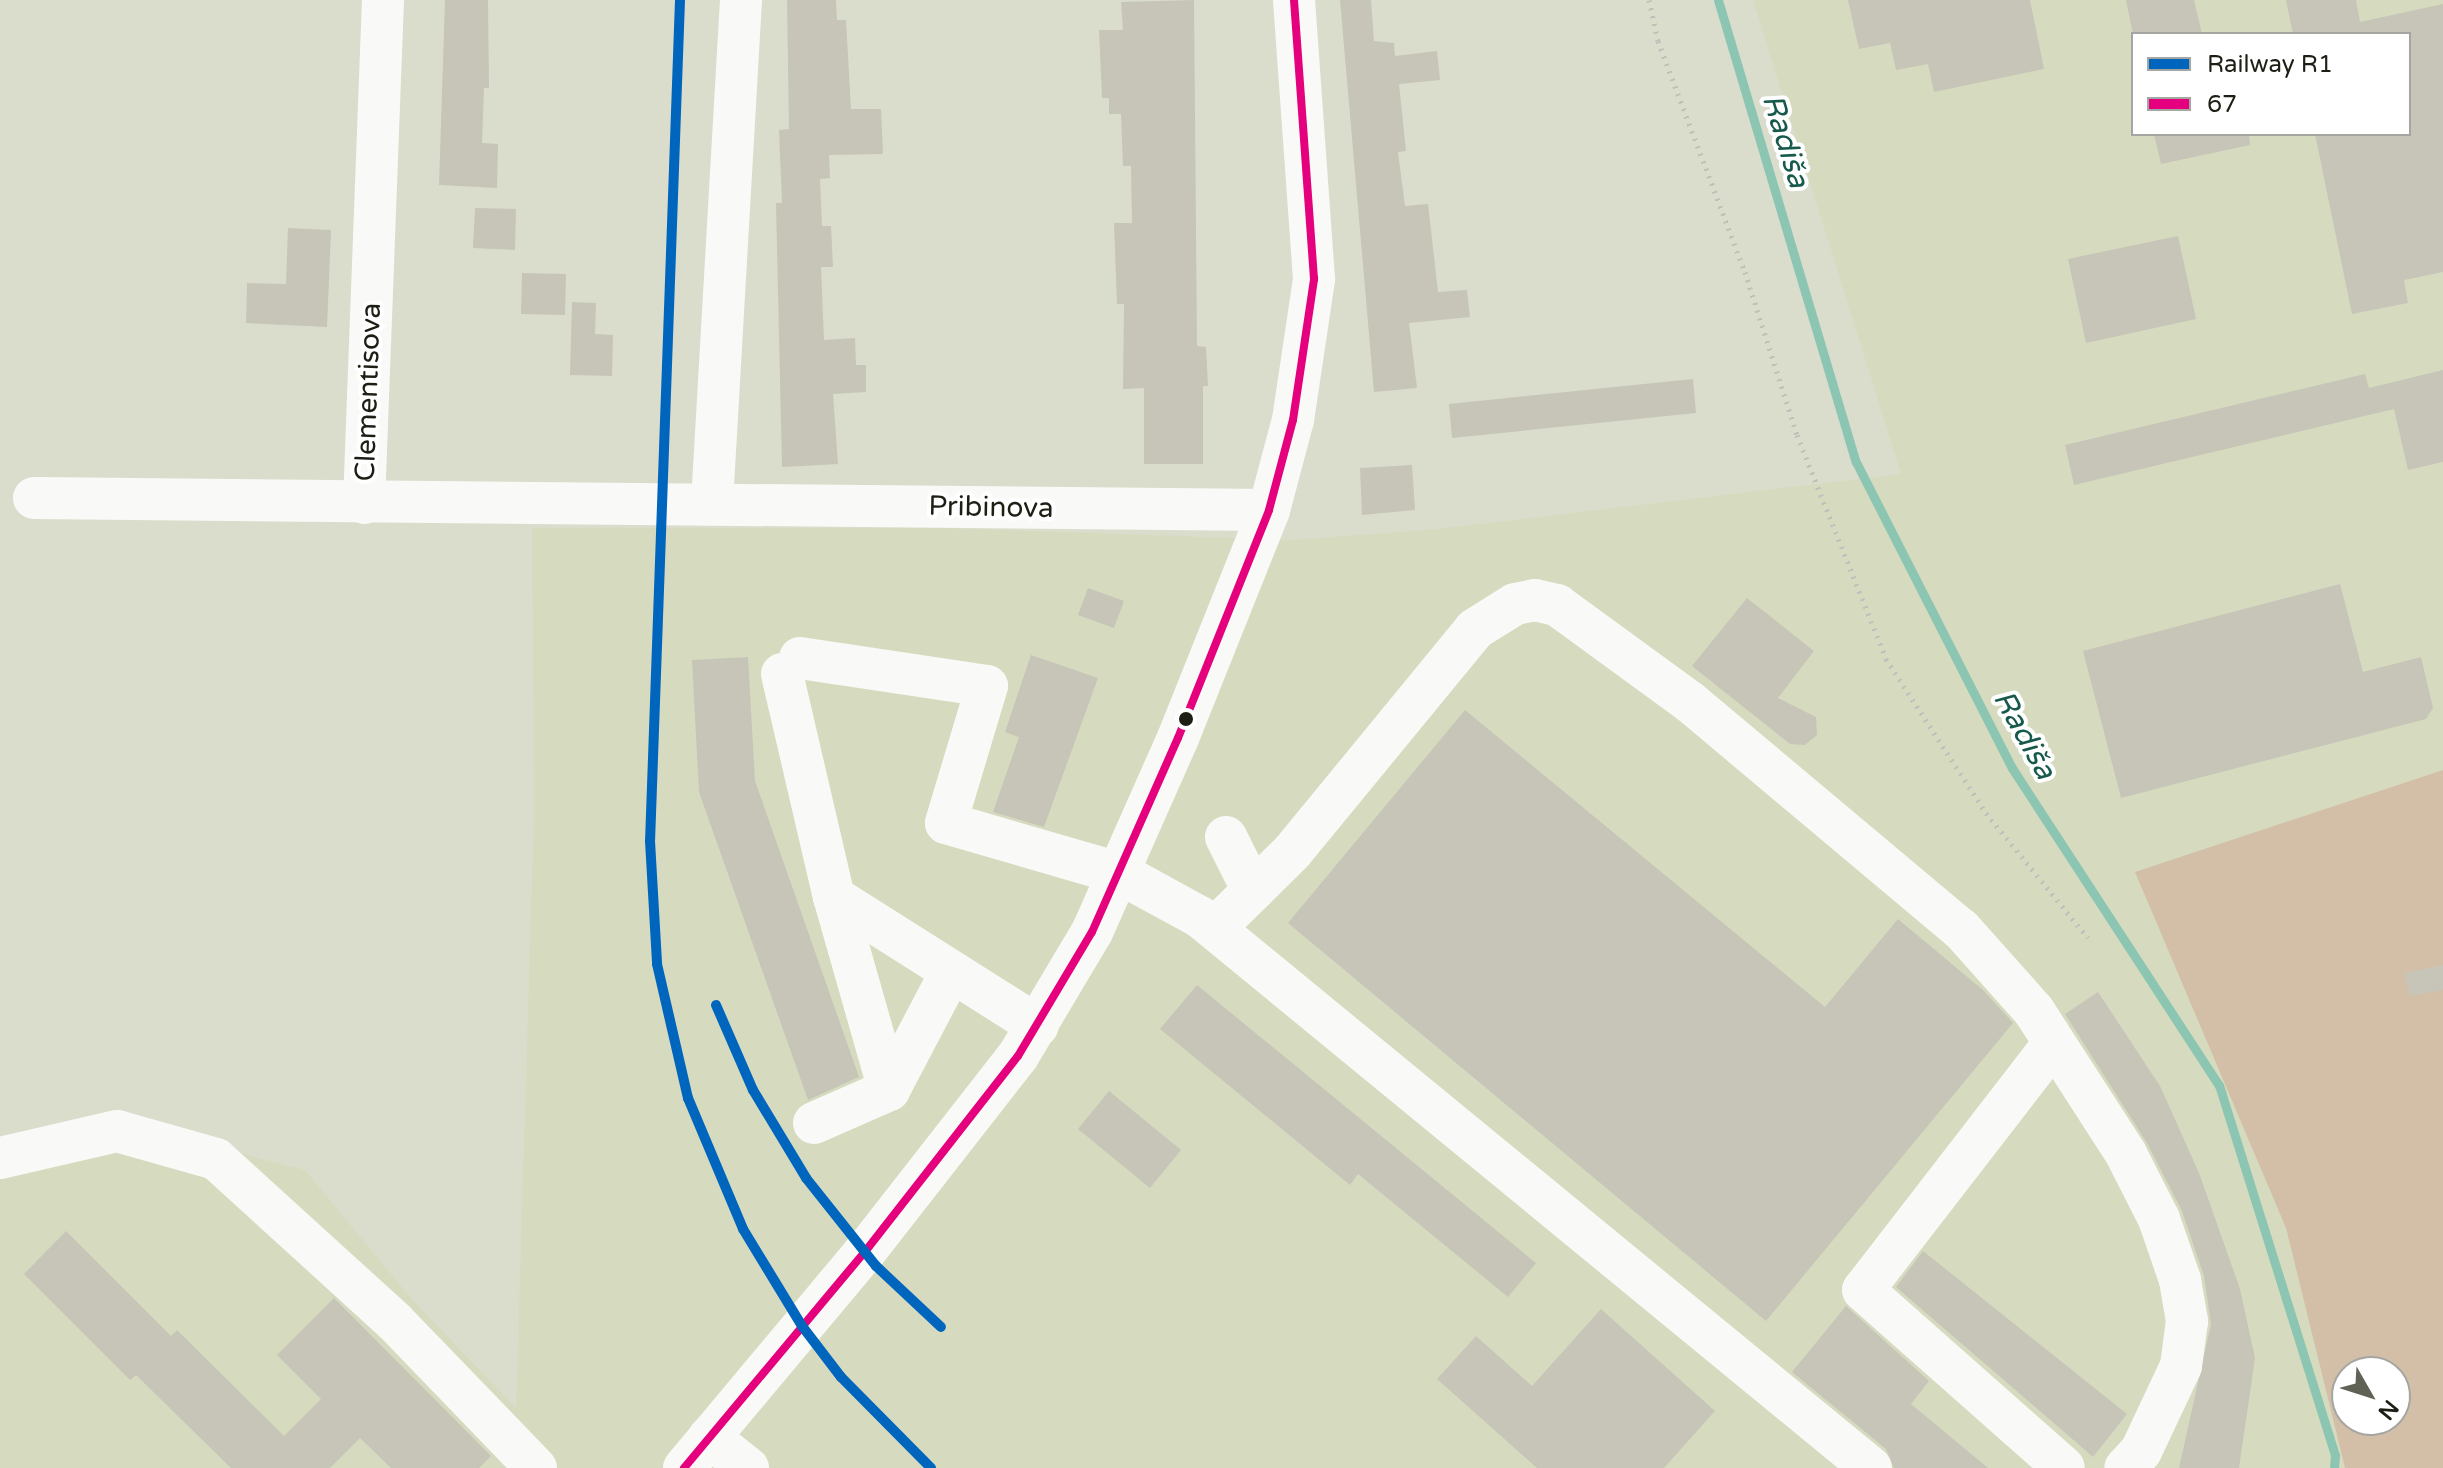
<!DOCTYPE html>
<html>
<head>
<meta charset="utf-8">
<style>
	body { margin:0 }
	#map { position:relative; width:2443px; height:1468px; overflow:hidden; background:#daddcc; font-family:"Varela Round",sans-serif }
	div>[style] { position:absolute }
	.built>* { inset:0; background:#d6dbbf }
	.green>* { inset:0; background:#d3bfa8 }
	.stream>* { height:9px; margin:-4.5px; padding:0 4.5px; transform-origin:4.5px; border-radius:4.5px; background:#8cc6b2 }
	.building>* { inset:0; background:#c6c5b8 }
	.path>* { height:5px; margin-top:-2.5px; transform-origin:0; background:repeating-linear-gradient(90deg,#bfc0ba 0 2px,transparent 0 8px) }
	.minor>* { height:42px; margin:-21px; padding:0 21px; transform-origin:21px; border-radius:21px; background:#f9faf7 }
	.bus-1>* { height:8px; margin:-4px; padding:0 4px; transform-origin:4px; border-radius:4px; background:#e5007d }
	.rail-1>* { height:10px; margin:-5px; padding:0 5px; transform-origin:5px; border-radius:5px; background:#0065bd }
	.dots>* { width:22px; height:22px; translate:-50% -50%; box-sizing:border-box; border:4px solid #fff; border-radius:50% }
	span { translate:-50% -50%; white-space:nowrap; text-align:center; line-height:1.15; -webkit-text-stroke:8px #fff; paint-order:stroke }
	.street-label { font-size:28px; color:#1d1f14 }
	.water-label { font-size:30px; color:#175a4b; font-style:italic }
	.legend { position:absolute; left:2131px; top:32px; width:280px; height:104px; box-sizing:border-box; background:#fff; border:2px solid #a5a5a1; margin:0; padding:10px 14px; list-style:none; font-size:24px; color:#1d1f14 }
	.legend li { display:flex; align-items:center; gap:16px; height:40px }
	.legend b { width:40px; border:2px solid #a5a5a1 }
	.north { position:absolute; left:2331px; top:1356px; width:80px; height:80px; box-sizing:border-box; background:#fff; border:2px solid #a5a5a1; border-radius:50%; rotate:129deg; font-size:22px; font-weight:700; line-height:32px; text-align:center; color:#1d1f14 }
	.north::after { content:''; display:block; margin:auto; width:28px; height:36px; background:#5f6254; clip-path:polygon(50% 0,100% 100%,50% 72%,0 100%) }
</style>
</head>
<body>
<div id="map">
	<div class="built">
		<div style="clip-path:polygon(evenodd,1753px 0,2443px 0,2443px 770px,2136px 873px,2286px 1228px,2345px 1468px,0 1468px,0 1141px,153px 1131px,305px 1170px,410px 1297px,516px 1408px,534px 815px,532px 528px,944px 528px,1292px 540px,1437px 529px,1901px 474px,1753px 0,2133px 34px,2409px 34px,2409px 134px,2133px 134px,2133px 34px)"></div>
	</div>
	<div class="green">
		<div style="clip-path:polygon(evenodd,2443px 770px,2443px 1468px,2345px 1468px,2286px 1228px,2135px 872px,2443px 770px,2347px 1372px,2395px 1372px,2395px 1420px,2347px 1420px,2347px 1372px)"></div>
	</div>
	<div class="stream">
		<div style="left:1718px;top:0;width:482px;rotate:73.4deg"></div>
		<div style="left:1856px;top:462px;width:343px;rotate:63deg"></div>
		<div style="left:2012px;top:768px;width:379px;rotate:56.9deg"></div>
		<div style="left:2219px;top:1085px;width:388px;rotate:72.6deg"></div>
		<div style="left:2335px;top:1455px;width:13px;rotate:94deg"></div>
	</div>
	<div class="building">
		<div style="clip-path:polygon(445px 0,488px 0,489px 88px,484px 88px,482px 143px,498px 144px,497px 188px,439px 185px)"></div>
		<div style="clip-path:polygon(787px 0,836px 0,837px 20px,846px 20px,851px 109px,881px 109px,883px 154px,829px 155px,830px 178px,820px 179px,822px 226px,831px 226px,833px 267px,821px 267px,824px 340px,855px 338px,856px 365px,866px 365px,866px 392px,833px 394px,838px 464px,782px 467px,776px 203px,782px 203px,779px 130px,789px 129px)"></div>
		<div style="clip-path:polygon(1194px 0,1197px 346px,1206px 347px,1208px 386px,1203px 386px,1203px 464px,1144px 464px,1144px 388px,1123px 389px,1124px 304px,1117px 304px,1114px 223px,1132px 223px,1131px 166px,1123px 166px,1121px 114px,1109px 114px,1109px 98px,1102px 98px,1099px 30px,1123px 30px,1121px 2px)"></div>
		<div style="clip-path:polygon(1340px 0,1371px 0,1374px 41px,1394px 43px,1395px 56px,1437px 51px,1440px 80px,1399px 84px,1406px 151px,1398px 152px,1405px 206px,1428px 204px,1438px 292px,1467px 290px,1470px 317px,1409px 323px,1417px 388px,1374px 392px)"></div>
		<div style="clip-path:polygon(1848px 0,2030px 0,2044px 69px,1934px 92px,1928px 64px,1896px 70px,1890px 43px,1859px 49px)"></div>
		<div style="clip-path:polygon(2126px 0,2194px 0,2202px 34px,2133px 34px)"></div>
		<div style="clip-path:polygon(2286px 0,2356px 0,2360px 22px,2443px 4px,2443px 272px,2404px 280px,2408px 303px,2352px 314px,2315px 134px,2409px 134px,2409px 34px,2293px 34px)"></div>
		<div style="clip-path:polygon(2154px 134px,2249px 134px,2250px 145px,2161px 164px)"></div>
		<div style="clip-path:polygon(475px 208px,516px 209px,515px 250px,473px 248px)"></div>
		<div style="clip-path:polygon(288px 228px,331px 230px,327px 327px,246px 323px,247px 283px,286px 284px)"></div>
		<div style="clip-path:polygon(2178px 236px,2196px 319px,2086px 343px,2068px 259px)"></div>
		<div style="clip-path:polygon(522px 273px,566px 274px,565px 315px,521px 314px)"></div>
		<div style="clip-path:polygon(572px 302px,596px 303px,595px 334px,613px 335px,612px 376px,570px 375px)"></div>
		<div style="clip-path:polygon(2443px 370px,2443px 462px,2408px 470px,2394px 409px,2074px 485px,2065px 445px,2365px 374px,2369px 388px)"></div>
		<div style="clip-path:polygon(1693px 379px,1696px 413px,1452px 438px,1449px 404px)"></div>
		<div style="clip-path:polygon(1412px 465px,1415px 510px,1362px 515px,1360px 468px)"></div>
		<div style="clip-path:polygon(2340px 584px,2363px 672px,2421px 657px,2433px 708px,2426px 719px,2121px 798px,2083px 651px)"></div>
		<div style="clip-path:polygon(1088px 588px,1124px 601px,1114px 628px,1078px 615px)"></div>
		<div style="clip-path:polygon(1747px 598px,1814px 651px,1778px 698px,1816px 717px,1817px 735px,1805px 745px,1790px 744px,1692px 666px)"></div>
		<div style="clip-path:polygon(1031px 655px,1098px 678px,1044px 827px,993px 812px,1019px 737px,1005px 732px)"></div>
		<div style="clip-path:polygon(748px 657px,755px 781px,859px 1077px,808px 1100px,699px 792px,692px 660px)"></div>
		<div style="clip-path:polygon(1465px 710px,1825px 1007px,1898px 919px,1983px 990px,2013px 1023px,1766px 1321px,1288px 923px)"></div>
		<div style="clip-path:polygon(2443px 965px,2443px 990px,2410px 996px,2405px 973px)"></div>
		<div style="clip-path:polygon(1197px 985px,1536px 1263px,1508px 1297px,1358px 1174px,1350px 1185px,1160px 1029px)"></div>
		<div style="clip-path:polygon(2098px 992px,2160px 1086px,2199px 1173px,2240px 1289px,2255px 1358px,2239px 1468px,2179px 1468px,2211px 1324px,2204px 1276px,2182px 1211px,2147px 1143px,2065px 1014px)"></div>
		<div style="clip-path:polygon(1109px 1091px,1181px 1150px,1150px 1188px,1078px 1129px)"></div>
		<div style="clip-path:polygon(66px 1231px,171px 1336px,177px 1330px,284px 1436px,321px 1399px,277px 1355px,334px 1298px,491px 1456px,479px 1468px,391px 1468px,360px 1438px,330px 1468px,231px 1468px,136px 1375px,130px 1380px,24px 1274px)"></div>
		<div style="clip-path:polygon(1923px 1251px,2127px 1414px,2093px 1457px,1896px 1287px)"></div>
		<div style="clip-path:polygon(1846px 1306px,1929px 1381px,1911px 1404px,1988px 1468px,1894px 1468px,1886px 1449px,1792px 1372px)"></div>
		<div style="clip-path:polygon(1601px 1309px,1715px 1411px,1664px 1468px,1537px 1468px,1437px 1379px,1476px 1336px,1532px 1386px)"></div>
	</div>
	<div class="path">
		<div style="left:1649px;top:0;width:42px;rotate:77.6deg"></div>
		<div style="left:1658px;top:41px;width:247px;rotate:69.4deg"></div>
		<div style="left:1745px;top:272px;width:171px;rotate:72.3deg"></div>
		<div style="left:1797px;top:435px;width:241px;rotate:68.3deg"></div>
		<div style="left:1886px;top:659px;width:184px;rotate:57deg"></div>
		<div style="left:1986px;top:813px;width:161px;rotate:50.8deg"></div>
	</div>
	<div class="minor">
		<div style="left:34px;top:498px;width:1235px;rotate:0.56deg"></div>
		<div style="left:364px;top:503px;width:503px;rotate:-87.84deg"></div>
		<div style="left:712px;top:503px;width:504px;rotate:-86.7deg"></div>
		<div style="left:800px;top:658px;width:189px;rotate:8.5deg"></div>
		<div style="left:987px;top:686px;width:143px;rotate:106.7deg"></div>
		<div style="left:946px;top:823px;width:182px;rotate:16.2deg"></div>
		<div style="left:1121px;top:874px;width:90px;rotate:28.6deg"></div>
		<div style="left:1200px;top:917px;width:868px;rotate:39.39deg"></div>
		<div style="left:782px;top:674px;width:229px;rotate:76.9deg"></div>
		<div style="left:834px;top:897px;width:241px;rotate:32.3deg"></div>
		<div style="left:1226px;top:837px;width:60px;rotate:63.4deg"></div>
		<div style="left:1215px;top:928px;width:108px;rotate:-44.6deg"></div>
		<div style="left:1292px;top:852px;width:288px;rotate:-50.6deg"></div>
		<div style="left:1475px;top:629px;width:47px;rotate:-32deg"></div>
		<div style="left:1515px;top:604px;width:20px;rotate:-11deg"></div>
		<div style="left:1535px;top:600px;width:23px;rotate:13deg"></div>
		<div style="left:1557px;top:605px;width:165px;rotate:36.1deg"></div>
		<div style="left:1690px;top:702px;width:354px;rotate:40deg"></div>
		<div style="left:1961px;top:929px;width:110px;rotate:48.3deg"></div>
		<div style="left:2034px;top:1011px;width:170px;rotate:57.2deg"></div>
		<div style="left:2126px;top:1154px;width:73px;rotate:63.1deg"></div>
		<div style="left:2159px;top:1219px;width:65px;rotate:71deg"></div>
		<div style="left:2180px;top:1280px;width:42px;rotate:80.3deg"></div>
		<div style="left:2187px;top:1321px;width:45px;rotate:97.6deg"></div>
		<div style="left:2181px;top:1366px;width:94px;rotate:115.2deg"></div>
		<div style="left:2141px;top:1451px;width:23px;rotate:133deg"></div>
		<div style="left:2054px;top:1043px;width:312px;rotate:127.7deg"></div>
		<div style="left:1863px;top:1290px;width:268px;rotate:41.5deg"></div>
		<div style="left:889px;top:1090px;width:133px;rotate:-62.3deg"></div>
		<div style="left:814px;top:1123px;width:82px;rotate:-23.7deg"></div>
		<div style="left:889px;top:1090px;width:201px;rotate:-105.9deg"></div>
		<div style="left:0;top:1158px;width:120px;rotate:-13deg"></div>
		<div style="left:117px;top:1131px;width:103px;rotate:15.8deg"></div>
		<div style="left:216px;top:1159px;width:242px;rotate:42.3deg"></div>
		<div style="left:395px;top:1322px;width:203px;rotate:46deg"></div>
		<div style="left:709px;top:1437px;width:50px;rotate:38.5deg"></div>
		<div style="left:684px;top:1468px;width:280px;rotate:-50.1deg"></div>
		<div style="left:864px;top:1253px;width:250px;rotate:-52deg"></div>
		<div style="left:1018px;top:1056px;width:144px;rotate:-59.2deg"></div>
		<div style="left:1092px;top:932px;width:212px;rotate:-66.1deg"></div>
		<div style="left:1178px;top:738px;width:245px;rotate:-68.2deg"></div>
		<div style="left:1269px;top:510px;width:93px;rotate:-75.1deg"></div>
		<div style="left:1293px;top:420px;width:143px;rotate:-81.5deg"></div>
		<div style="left:1314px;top:279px;width:280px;rotate:-94.1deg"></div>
	</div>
	<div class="bus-1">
		<div style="left:684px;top:1468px;width:280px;rotate:-50.1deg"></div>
		<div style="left:864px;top:1253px;width:250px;rotate:-52deg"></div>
		<div style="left:1018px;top:1056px;width:144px;rotate:-59.2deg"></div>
		<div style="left:1092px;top:932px;width:212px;rotate:-66.1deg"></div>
		<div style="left:1178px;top:738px;width:245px;rotate:-68.2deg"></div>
		<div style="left:1269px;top:510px;width:93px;rotate:-75.1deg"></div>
		<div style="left:1293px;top:420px;width:143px;rotate:-81.5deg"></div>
		<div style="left:1314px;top:279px;width:280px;rotate:-94.1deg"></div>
	</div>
	<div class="rail-1">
		<div style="left:680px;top:0;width:842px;rotate:92.04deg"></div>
		<div style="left:650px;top:841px;width:123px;rotate:86.7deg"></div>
		<div style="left:657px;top:964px;width:138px;rotate:77deg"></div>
		<div style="left:688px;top:1098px;width:142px;rotate:67.2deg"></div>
		<div style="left:743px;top:1229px;width:114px;rotate:58.7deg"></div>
		<div style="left:802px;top:1326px;width:64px;rotate:52.6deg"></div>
		<div style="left:841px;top:1377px;width:128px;rotate:45.3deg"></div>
		<div style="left:716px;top:1005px;width:93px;rotate:66.5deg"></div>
		<div style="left:753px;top:1090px;width:103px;rotate:58.9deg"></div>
		<div style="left:806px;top:1178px;width:112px;rotate:51.5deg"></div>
		<div style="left:876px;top:1266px;width:89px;rotate:43.2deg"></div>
	</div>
	<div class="dots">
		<div style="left:1186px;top:719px;background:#1d1f14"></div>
	</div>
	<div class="street-label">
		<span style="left:368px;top:392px;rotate:-88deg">Clementisova</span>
		<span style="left:991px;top:507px;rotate:1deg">Pribinova</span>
	</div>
	<div class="water-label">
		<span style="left:1785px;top:141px;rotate:73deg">Radiša</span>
		<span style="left:2024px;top:735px;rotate:61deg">Radiša</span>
	</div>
	<ul class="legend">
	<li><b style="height:10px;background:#0065bd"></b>Railway R1</li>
	<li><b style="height:10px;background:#e5007d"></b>67</li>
	</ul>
	<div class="north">N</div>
</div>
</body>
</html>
